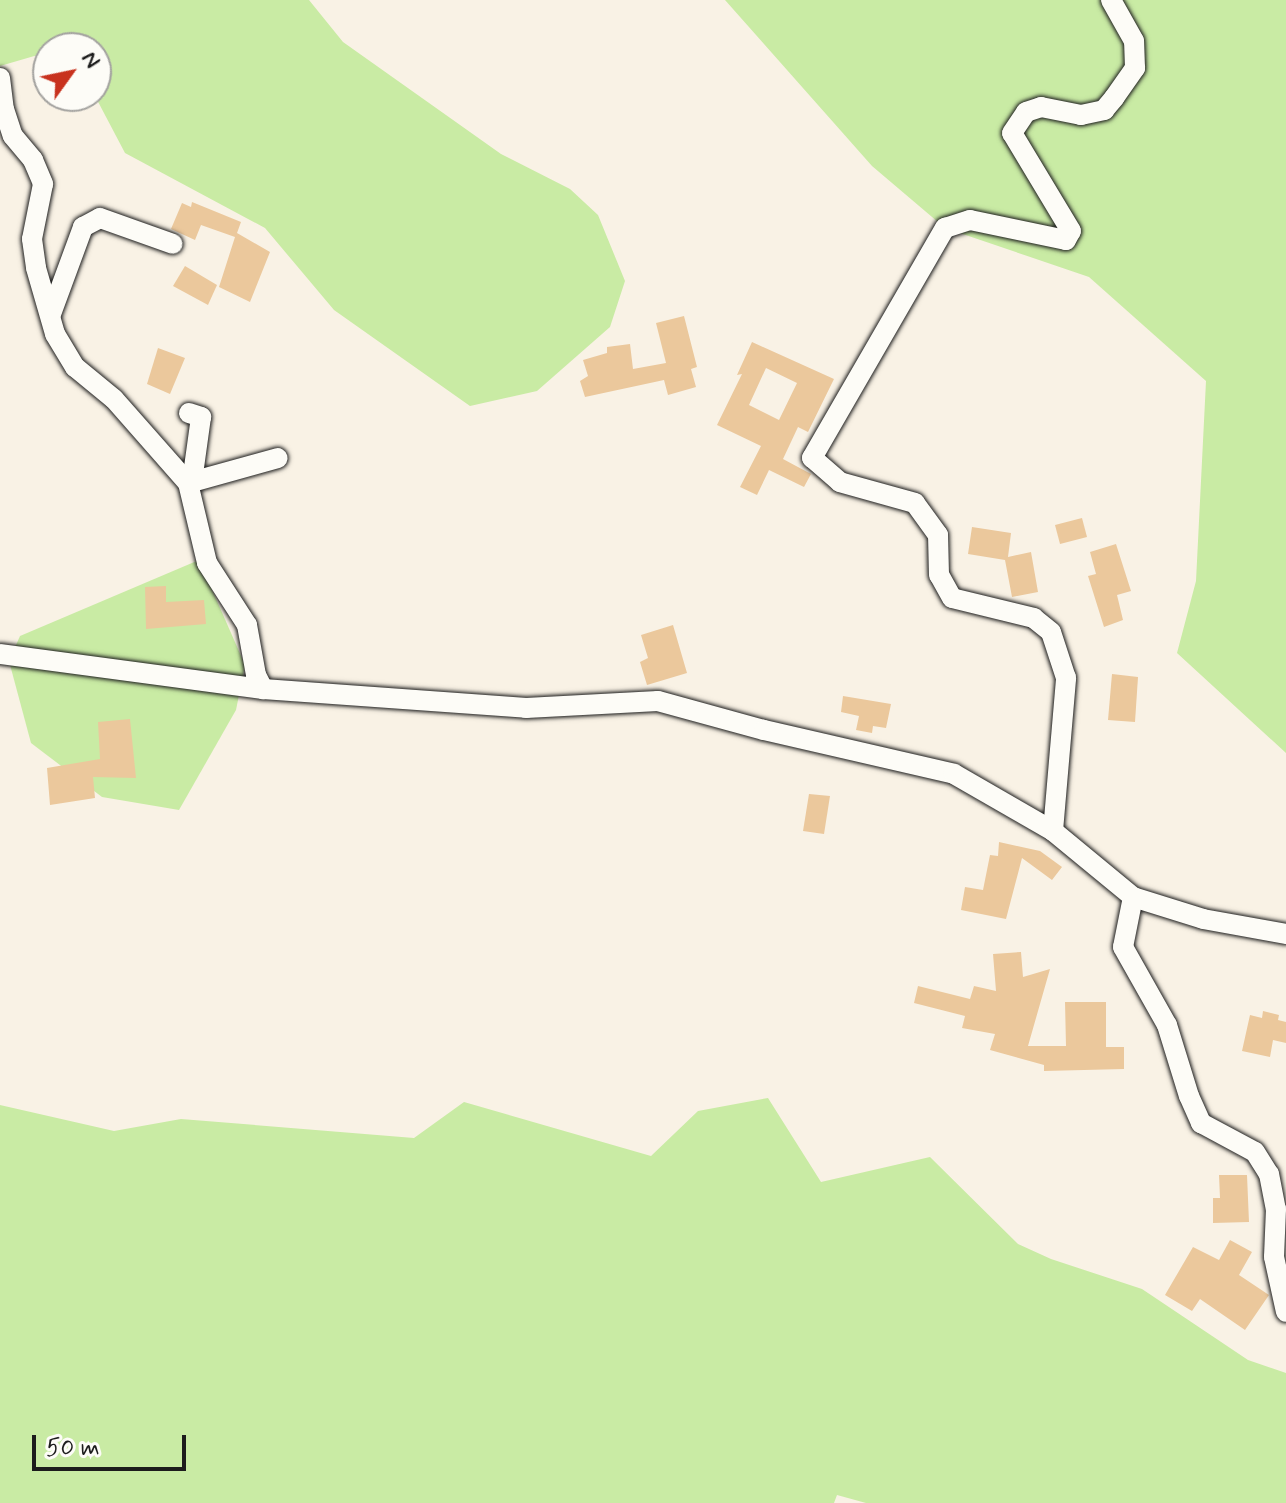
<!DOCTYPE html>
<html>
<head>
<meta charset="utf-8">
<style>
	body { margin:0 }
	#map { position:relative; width:1286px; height:1503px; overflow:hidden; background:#f9f2e5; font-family:Mynerve,sans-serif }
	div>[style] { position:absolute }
	.green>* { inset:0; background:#c9eba4 }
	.building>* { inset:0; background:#ebc89c }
	.roads { filter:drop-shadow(0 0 2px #1c1c1c) drop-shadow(0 0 2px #1c1c1c) }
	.minor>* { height:20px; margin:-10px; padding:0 10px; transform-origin:10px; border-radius:10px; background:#fdfcf7 }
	span { translate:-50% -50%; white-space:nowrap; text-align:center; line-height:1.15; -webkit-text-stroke:7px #fdfcf7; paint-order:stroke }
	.north { position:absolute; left:32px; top:32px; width:80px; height:80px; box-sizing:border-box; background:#fdfcf7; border:2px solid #a3a29f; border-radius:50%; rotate:57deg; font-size:22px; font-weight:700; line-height:32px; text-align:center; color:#1c1c1c }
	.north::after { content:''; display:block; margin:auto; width:28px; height:36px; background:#c8321e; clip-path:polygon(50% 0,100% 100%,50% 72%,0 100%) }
	.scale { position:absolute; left:32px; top:1435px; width:154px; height:36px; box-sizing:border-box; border:4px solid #1c1c1c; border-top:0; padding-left:10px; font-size:24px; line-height:28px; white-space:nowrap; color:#1c1c1c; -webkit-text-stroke:6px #fdfcf7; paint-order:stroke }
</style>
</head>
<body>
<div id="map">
	<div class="green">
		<div style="clip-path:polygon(0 0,309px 0,343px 42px,501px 154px,570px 189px,598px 215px,625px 281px,610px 327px,537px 391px,470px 406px,334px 310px,265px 228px,125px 153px,95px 96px,96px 48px,48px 48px,48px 52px,0 66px)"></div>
		<div style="clip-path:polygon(725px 0,1286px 0,1286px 753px,1177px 653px,1196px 581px,1206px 381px,1089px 277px,945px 228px,872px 166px)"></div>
		<div style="clip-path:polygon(199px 560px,245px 665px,236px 710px,179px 810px,102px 797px,31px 743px,9px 661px,20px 636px)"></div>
		<div style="clip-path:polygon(768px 1098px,821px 1182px,930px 1157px,1018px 1244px,1051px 1259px,1142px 1289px,1248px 1360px,1286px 1373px,1286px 1503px,866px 1503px,837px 1495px,834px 1503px,0 1503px,0 1105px,114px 1131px,181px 1119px,414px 1138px,464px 1102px,651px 1156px,698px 1111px)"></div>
	</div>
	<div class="building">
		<div style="clip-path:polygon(192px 202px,241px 222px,237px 233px,270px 252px,250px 302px,219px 287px,235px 237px,201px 225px,195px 240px,171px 229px,182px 203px,191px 207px)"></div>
		<div style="clip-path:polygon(185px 266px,217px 285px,208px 305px,173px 286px)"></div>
		<div style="clip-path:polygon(684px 316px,697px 367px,691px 369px,696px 387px,668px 395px,664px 380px,585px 397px,580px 381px,588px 376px,583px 360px,607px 353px,607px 347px,630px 344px,633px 369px,666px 363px,656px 323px)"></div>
		<div style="clip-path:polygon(evenodd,752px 342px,834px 379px,808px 432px,798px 427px,783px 459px,811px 474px,804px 487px,769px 470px,757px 495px,740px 487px,761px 446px,717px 425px,742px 374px,737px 375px,752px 342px,766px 368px,797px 383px,779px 420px,749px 405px,766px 368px)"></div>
		<div style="clip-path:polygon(158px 348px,185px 358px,170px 394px,147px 384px)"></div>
		<div style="clip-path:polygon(1082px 518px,1087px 537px,1060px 544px,1055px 525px)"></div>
		<div style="clip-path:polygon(972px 527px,1011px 533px,1008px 557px,1031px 552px,1038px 592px,1012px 597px,1005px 560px,968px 554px)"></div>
		<div style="clip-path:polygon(1116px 544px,1131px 591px,1117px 595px,1123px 620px,1104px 627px,1088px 576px,1096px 574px,1090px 552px)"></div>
		<div style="clip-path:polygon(166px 586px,166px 602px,204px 600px,206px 624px,146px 629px,145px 587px)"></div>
		<div style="clip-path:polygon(673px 625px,687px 673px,647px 685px,640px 662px,648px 658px,641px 635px)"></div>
		<div style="clip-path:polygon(1112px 674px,1138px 677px,1135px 722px,1108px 720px)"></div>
		<div style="clip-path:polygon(843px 696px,891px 704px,886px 728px,873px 726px,872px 733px,856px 730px,859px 716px,841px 712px)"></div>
		<div style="clip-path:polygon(130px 719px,136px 778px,93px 777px,95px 798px,50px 805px,47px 768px,100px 759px,98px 722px)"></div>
		<div style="clip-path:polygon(809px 794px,830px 796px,824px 834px,803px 831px)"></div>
		<div style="clip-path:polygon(999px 842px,1040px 851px,1062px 867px,1052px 880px,1022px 858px,1006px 919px,961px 910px,965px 887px,983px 890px,990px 855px,998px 856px)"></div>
		<div style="clip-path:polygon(1021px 952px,1023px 977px,1050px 969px,1028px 1046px,1066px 1046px,1065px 1002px,1106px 1002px,1106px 1047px,1124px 1047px,1124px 1069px,1044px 1071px,1044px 1065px,990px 1050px,995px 1034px,962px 1028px,965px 1016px,914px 1003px,918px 986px,970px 999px,974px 986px,996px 991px,993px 954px)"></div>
		<div style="clip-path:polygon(1263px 1011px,1279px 1015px,1278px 1020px,1286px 1022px,1286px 1043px,1273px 1040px,1270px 1057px,1242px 1051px,1250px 1015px,1262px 1018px)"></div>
		<div style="clip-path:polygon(1219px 1175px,1247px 1175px,1249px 1222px,1213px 1223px,1213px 1198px,1220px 1198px)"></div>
		<div style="clip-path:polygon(1230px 1240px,1252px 1252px,1239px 1275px,1269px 1295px,1245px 1330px,1200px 1299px,1192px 1311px,1165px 1295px,1193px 1247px,1219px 1260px)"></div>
	</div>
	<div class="roads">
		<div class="minor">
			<div style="left:0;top:78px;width:31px;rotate:83deg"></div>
			<div style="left:4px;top:109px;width:28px;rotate:72deg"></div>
			<div style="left:13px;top:136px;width:31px;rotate:50deg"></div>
			<div style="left:33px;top:160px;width:26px;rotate:67deg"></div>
			<div style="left:43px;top:184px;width:56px;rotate:101.3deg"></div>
			<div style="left:32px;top:239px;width:29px;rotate:82deg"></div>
			<div style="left:36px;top:268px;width:69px;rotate:73.9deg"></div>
			<div style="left:55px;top:334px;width:39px;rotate:59deg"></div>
			<div style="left:75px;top:367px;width:50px;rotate:39.4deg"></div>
			<div style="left:114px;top:399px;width:112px;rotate:48.6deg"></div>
			<div style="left:188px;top:483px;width:82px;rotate:76.6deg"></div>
			<div style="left:207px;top:563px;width:74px;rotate:57.2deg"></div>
			<div style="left:247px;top:625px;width:51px;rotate:79.8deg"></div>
			<div style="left:256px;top:675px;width:16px;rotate:63deg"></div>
			<div style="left:51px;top:314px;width:93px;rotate:-69.8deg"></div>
			<div style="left:83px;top:227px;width:19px;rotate:-28deg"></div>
			<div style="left:100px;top:218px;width:77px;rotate:19.6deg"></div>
			<div style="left:189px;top:413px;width:13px;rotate:18deg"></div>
			<div style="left:201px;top:417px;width:66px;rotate:97.9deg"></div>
			<div style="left:188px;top:483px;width:93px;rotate:-15.5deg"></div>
			<div style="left:0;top:654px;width:265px;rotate:7.6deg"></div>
			<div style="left:263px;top:689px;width:264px;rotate:4.1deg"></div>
			<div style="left:526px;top:708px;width:132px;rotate:-3deg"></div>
			<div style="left:658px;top:701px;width:110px;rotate:15.3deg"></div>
			<div style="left:764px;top:730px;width:195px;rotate:13deg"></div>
			<div style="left:954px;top:774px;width:114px;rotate:29.9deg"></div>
			<div style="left:1053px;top:831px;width:104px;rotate:39.5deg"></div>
			<div style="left:1133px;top:897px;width:73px;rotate:17.4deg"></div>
			<div style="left:1203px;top:919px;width:84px;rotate:10.2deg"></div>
			<div style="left:1053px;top:831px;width:154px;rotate:-85.1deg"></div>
			<div style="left:1066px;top:678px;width:48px;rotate:-108.1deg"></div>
			<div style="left:1051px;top:632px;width:22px;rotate:-141deg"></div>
			<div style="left:1034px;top:618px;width:84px;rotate:-166.3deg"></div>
			<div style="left:952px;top:598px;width:26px;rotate:-119deg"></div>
			<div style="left:939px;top:575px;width:40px;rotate:-91.4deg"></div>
			<div style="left:938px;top:535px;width:39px;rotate:-126deg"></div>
			<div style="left:915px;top:503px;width:78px;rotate:-164.4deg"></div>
			<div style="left:840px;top:482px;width:37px;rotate:-139deg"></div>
			<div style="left:812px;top:458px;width:266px;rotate:-60deg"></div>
			<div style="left:945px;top:228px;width:26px;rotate:-18deg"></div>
			<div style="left:970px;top:220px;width:98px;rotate:11.8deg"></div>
			<div style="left:1066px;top:240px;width:10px;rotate:-61deg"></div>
			<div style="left:1071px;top:231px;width:114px;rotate:-121deg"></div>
			<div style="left:1012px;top:133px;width:25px;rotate:-56deg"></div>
			<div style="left:1026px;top:112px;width:16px;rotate:-18deg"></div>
			<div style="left:1041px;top:107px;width:41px;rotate:11.3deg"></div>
			<div style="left:1081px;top:115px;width:24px;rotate:-12deg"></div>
			<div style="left:1104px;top:110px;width:16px;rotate:-50deg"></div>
			<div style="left:1114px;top:98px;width:37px;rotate:-55deg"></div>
			<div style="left:1135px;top:68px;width:27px;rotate:-92deg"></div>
			<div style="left:1134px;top:41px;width:47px;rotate:-119.3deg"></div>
			<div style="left:1133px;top:897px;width:51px;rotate:101.3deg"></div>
			<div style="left:1123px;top:947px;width:90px;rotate:60.6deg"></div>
			<div style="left:1167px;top:1025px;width:74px;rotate:72.8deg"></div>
			<div style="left:1189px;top:1096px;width:30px;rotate:66deg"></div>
			<div style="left:1201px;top:1123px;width:61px;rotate:28.2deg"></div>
			<div style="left:1255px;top:1152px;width:26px;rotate:58deg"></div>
			<div style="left:1269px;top:1174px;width:36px;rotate:79deg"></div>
			<div style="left:1276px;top:1209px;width:48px;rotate:92.4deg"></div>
			<div style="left:1274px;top:1257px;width:56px;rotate:77.7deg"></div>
		</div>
	</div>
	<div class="north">N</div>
	<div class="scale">50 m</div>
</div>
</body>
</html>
